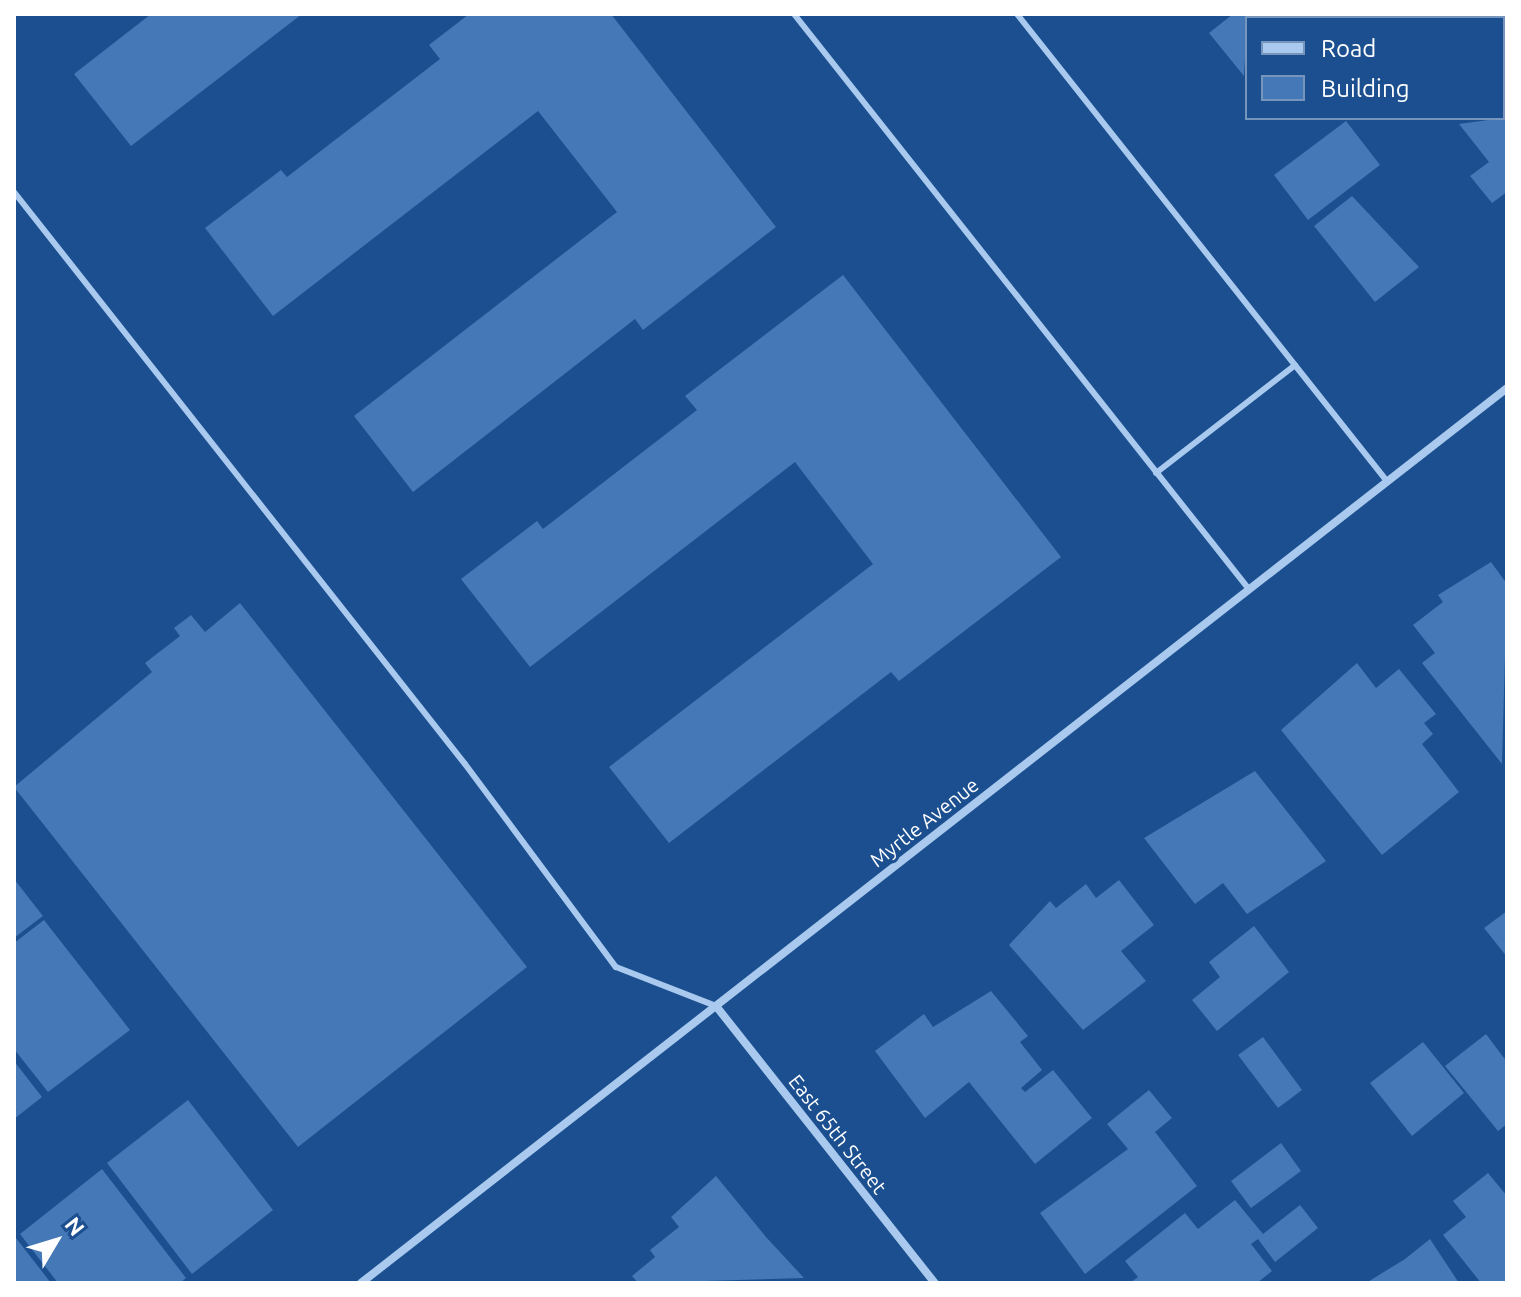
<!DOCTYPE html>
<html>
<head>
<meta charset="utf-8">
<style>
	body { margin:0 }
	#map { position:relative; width:1521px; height:1297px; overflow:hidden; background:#1b4f8f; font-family:Ubuntu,sans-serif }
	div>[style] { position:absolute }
	.building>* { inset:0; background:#4478b7 }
	.lane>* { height:6px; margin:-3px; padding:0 3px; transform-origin:3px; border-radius:3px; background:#a9c9ee }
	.street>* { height:8px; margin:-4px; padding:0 4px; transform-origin:4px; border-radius:4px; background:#a9c9ee }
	span { translate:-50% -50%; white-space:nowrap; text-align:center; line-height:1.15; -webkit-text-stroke:6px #1b4f8f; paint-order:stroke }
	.street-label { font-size:20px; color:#fff }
	.frame { position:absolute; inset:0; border:16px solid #fff; pointer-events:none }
	.legend { position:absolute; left:1245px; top:16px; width:260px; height:104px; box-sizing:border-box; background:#1b4f8f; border:2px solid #7695bc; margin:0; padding:10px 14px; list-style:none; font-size:24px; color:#fff }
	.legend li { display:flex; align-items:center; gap:16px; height:40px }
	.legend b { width:40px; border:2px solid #7695bc }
	.north { position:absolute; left:16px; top:1201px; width:80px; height:80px; -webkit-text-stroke:6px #1b4f8f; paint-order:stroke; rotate:52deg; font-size:22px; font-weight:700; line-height:32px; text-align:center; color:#fff }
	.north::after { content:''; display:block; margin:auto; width:28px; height:36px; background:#fff; clip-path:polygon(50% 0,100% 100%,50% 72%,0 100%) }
</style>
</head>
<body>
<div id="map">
	<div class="building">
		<div style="clip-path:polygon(151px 14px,302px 14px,131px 146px,74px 74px)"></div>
		<div style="clip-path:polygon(469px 14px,611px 14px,776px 227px,643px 330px,635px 319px,413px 492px,354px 416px,617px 212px,538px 111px,273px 316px,205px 228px,281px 170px,287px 177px,440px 59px,429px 45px)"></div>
		<div style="clip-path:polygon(1233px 14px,1276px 18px,1247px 18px,1244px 76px,1209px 33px)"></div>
		<div style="clip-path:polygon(1360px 14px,1484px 14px,1487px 18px,1363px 18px)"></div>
		<div style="clip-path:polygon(1507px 86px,1507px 192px,1492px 203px,1470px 176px,1489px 162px,1459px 124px,1503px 118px)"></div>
		<div style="clip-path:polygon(1346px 121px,1380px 165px,1308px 220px,1274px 175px)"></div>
		<div style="clip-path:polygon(1352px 196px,1419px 267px,1375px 302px,1314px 226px)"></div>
		<div style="clip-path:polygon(843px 275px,1061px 557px,899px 681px,891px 672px,669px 843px,609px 767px,873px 564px,795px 462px,530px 667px,461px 579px,537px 521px,543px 529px,697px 410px,685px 396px)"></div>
		<div style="clip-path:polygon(1491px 562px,1507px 584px,1502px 764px,1422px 663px,1435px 653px,1413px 625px,1443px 602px,1438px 595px)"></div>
		<div style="clip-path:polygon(240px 603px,527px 967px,298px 1147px,14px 787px,152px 672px,145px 663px,180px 636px,174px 628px,191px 615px,205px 632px)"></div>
		<div style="clip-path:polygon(1357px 663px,1376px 688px,1399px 669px,1436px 714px,1424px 723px,1433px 734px,1422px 744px,1459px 792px,1382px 855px,1281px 730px)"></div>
		<div style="clip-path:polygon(1255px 771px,1326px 861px,1247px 914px,1223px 883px,1195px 904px,1144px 838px)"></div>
		<div style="clip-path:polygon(14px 879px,43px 916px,14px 938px)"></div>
		<div style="clip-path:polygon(1119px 880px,1154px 925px,1121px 951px,1146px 981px,1083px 1030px,1009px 945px,1050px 901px,1056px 908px,1086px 884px,1096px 898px)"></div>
		<div style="clip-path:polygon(1507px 911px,1507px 957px,1484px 928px)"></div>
		<div style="clip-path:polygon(44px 920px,130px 1030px,48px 1092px,14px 1049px,14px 943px)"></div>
		<div style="clip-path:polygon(1254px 926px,1289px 972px,1217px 1031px,1192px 1000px,1220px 977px,1209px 962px)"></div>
		<div style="clip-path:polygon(991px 991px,1028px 1036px,1020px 1042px,1042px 1070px,1021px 1088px,1025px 1092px,1053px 1070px,1092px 1118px,1035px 1164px,969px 1082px,925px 1118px,875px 1051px,924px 1014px,933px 1027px)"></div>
		<div style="clip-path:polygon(1486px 1034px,1507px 1062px,1507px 1124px,1498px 1131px,1445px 1066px)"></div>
		<div style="clip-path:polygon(1263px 1037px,1302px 1090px,1278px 1108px,1238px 1055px)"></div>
		<div style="clip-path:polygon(1423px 1042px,1464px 1093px,1412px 1136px,1370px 1083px)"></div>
		<div style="clip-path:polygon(14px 1061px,42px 1097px,14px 1119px)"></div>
		<div style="clip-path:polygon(1149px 1090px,1172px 1118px,1155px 1132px,1197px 1186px,1085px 1274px,1040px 1213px,1128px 1149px,1107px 1124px)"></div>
		<div style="clip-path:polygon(188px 1100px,273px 1210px,192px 1274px,107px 1163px)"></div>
		<div style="clip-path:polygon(1281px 1143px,1301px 1171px,1251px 1208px,1231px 1181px)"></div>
		<div style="clip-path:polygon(102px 1169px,186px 1278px,180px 1283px,58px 1283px,20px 1234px)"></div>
		<div style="clip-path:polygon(1488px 1173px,1507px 1196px,1507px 1283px,1481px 1283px,1443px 1235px,1466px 1217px,1453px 1201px)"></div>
		<div style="clip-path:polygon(716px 1176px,766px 1237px,804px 1278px,638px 1283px,632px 1276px,655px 1257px,650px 1250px,679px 1227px,671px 1217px)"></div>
		<div style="clip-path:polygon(1235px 1200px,1263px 1234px,1300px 1205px,1318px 1228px,1275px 1262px,1258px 1239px,1251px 1244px,1272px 1271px,1257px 1283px,1130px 1283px,1138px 1277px,1125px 1261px,1185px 1213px,1198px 1229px)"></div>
		<div style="clip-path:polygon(16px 1238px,51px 1283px,14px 1283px)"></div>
		<div style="clip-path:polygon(1430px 1239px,1459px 1283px,1366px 1283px,1405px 1259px)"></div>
	</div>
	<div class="lane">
		<div style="left:794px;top:14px;width:732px;rotate:51.66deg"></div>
		<div style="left:1017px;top:14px;width:594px;rotate:51.63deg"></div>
		<div style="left:14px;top:192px;width:728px;rotate:51.75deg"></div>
		<div style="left:465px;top:764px;width:253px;rotate:53.4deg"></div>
		<div style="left:616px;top:967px;width:107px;rotate:21.3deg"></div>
		<div style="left:1156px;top:473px;width:176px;rotate:-37.8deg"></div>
	</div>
	<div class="street">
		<div style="left:716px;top:1006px;width:353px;rotate:51.7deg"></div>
		<div style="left:361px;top:1283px;width:1454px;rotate:-37.99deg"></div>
	</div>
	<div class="street-label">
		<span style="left:924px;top:822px;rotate:-38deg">Myrtle Avenue</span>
		<span style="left:838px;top:1134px;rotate:52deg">East 65th Street</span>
	</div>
	<div class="frame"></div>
	<ul class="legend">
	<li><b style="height:10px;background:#a9c9ee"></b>Road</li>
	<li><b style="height:22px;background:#4478b7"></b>Building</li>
	</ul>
	<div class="north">N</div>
</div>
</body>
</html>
